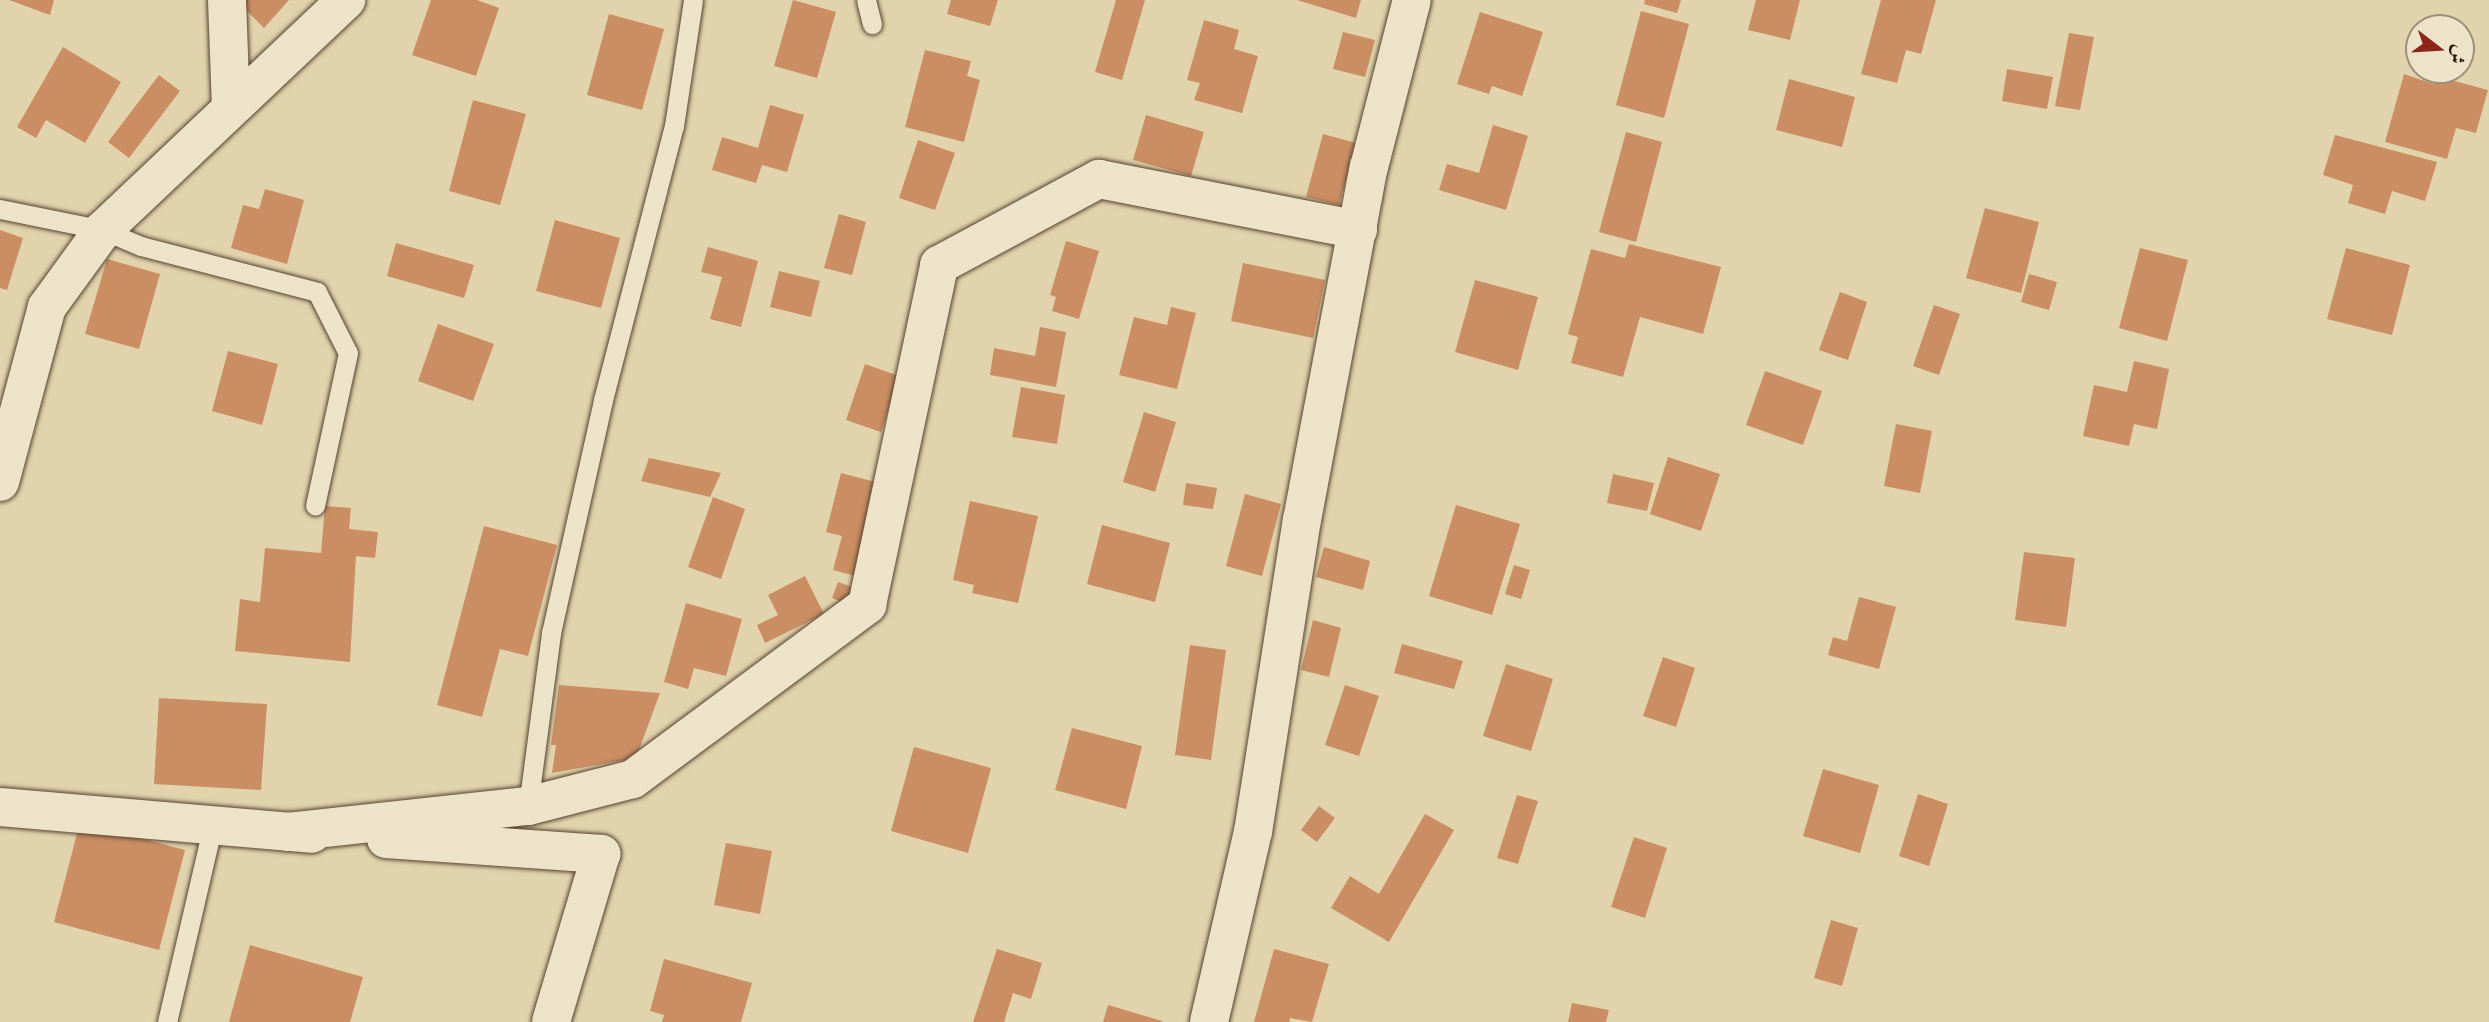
<!DOCTYPE html>
<html>
<head>
<meta charset="utf-8">
<style>
	body { margin:0 }
	#map { position:relative; width:2489px; height:1022px; overflow:hidden; background:#e1d4ac; font-family:"IM FELL Great Primer",Amiri,serif }
	div>[style] { position:absolute }
	.building>* { inset:0; background:#ca8e62 }
	.roads { filter:drop-shadow(0 0 2px #564231) drop-shadow(0 0 2px #564231) }
	.lane>* { height:19px; margin:-9.5px; padding:0 9.5px; transform-origin:9.5px; border-radius:9.5px; background:#ece3c9 }
	.street>* { height:38px; margin:-19px; padding:0 19px; transform-origin:19px; border-radius:19px; background:#ece3c9 }
	span { translate:-50% -50%; white-space:nowrap; text-align:center; line-height:1.15; -webkit-text-stroke:5px #ece3c9; paint-order:stroke }
	.north { position:absolute; left:2405px; top:14px; width:70px; height:70px; box-sizing:border-box; background:#ece3c9; border:2px solid #9d8f7c; border-radius:50%; rotate:107deg; font-size:19px; font-weight:700; line-height:28px; text-align:center; color:#271108 }
	.north::after { content:''; display:block; margin:auto; width:24px; height:32px; background:#8f2418; clip-path:polygon(50% 0,100% 100%,50% 72%,0 100%) }
</style>
</head>
<body>
<div id="map">
	<div class="building">
		<div style="clip-path:polygon(9px 0,54px 0,50px 15px)"></div>
		<div style="clip-path:polygon(236px 0,289px 0,264px 28px)"></div>
		<div style="clip-path:polygon(431px 0,477px 0,499px 8px,476px 76px,412px 55px)"></div>
		<div style="clip-path:polygon(793px 0,836px 12px,817px 78px,774px 66px)"></div>
		<div style="clip-path:polygon(951px 0,998px 0,990px 26px,947px 14px)"></div>
		<div style="clip-path:polygon(1116px 0,1145px 0,1122px 80px,1095px 72px)"></div>
		<div style="clip-path:polygon(1297px 0,1361px 0,1356px 18px)"></div>
		<div style="clip-path:polygon(1645px 0,1681px 0,1677px 13px,1644px 4px)"></div>
		<div style="clip-path:polygon(1756px 0,1800px 0,1790px 40px,1748px 30px)"></div>
		<div style="clip-path:polygon(1881px 0,1936px 0,1921px 54px,1906px 50px,1897px 83px,1861px 74px)"></div>
		<div style="clip-path:polygon(1641px 11px,1689px 24px,1664px 118px,1616px 105px)"></div>
		<div style="clip-path:polygon(1480px 12px,1543px 32px,1522px 96px,1492px 86px,1489px 94px,1457px 84px)"></div>
		<div style="clip-path:polygon(609px 14px,664px 29px,642px 110px,587px 95px)"></div>
		<div style="clip-path:polygon(1204px 20px,1239px 30px,1234px 49px,1258px 56px,1242px 113px,1194px 100px,1200px 83px,1187px 80px)"></div>
		<div style="clip-path:polygon(1343px 32px,1375px 40px,1365px 77px,1333px 69px)"></div>
		<div style="clip-path:polygon(2069px 33px,2094px 37px,2080px 110px,2055px 106px)"></div>
		<div style="clip-path:polygon(63px 47px,121px 82px,85px 143px,46px 120px,36px 138px,17px 127px)"></div>
		<div style="clip-path:polygon(925px 50px,971px 61px,967px 76px,980px 80px,964px 142px,905px 127px)"></div>
		<div style="clip-path:polygon(2007px 69px,2053px 77px,2047px 109px,2002px 101px)"></div>
		<div style="clip-path:polygon(2404px 74px,2434px 84px,2436px 76px,2488px 90px,2476px 133px,2456px 128px,2447px 159px,2385px 142px)"></div>
		<div style="clip-path:polygon(159px 75px,180px 91px,129px 158px,108px 142px)"></div>
		<div style="clip-path:polygon(1789px 79px,1855px 97px,1842px 147px,1776px 130px)"></div>
		<div style="clip-path:polygon(473px 100px,526px 114px,500px 205px,449px 191px)"></div>
		<div style="clip-path:polygon(770px 105px,804px 115px,787px 172px,762px 165px,756px 183px,712px 170px,722px 137px,758px 148px)"></div>
		<div style="clip-path:polygon(1146px 115px,1204px 132px,1191px 176px,1133px 160px)"></div>
		<div style="clip-path:polygon(1493px 125px,1528px 136px,1506px 210px,1439px 190px,1447px 164px,1479px 173px)"></div>
		<div style="clip-path:polygon(1626px 132px,1662px 142px,1636px 242px,1599px 232px)"></div>
		<div style="clip-path:polygon(1323px 134px,1356px 143px,1339px 205px,1306px 197px)"></div>
		<div style="clip-path:polygon(2335px 135px,2437px 162px,2425px 201px,2392px 191px,2385px 214px,2348px 203px,2353px 185px,2323px 175px)"></div>
		<div style="clip-path:polygon(918px 140px,955px 153px,935px 210px,899px 198px)"></div>
		<div style="clip-path:polygon(265px 189px,304px 200px,287px 264px,231px 248px,243px 205px,259px 209px)"></div>
		<div style="clip-path:polygon(1985px 208px,2039px 222px,2021px 293px,1966px 278px)"></div>
		<div style="clip-path:polygon(839px 214px,866px 222px,852px 275px,824px 268px)"></div>
		<div style="clip-path:polygon(555px 220px,620px 238px,601px 308px,536px 291px)"></div>
		<div style="clip-path:polygon(0 230px,23px 238px,7px 290px,0 288px)"></div>
		<div style="clip-path:polygon(1066px 241px,1099px 251px,1079px 319px,1052px 311px,1056px 297px,1050px 295px)"></div>
		<div style="clip-path:polygon(396px 243px,474px 265px,464px 298px,387px 276px)"></div>
		<div style="clip-path:polygon(1629px 244px,1721px 267px,1703px 334px,1640px 317px,1623px 377px,1571px 363px,1578px 337px,1568px 334px,1591px 249px,1625px 258px)"></div>
		<div style="clip-path:polygon(708px 247px,758px 261px,741px 327px,710px 319px,722px 277px,701px 272px)"></div>
		<div style="clip-path:polygon(2140px 248px,2188px 260px,2167px 341px,2119px 328px)"></div>
		<div style="clip-path:polygon(2346px 248px,2410px 265px,2392px 335px,2327px 319px)"></div>
		<div style="clip-path:polygon(107px 259px,160px 274px,139px 349px,85px 334px)"></div>
		<div style="clip-path:polygon(1243px 263px,1325px 280px,1313px 338px,1231px 321px)"></div>
		<div style="clip-path:polygon(779px 271px,820px 281px,811px 317px,770px 307px)"></div>
		<div style="clip-path:polygon(2029px 274px,2057px 282px,2049px 310px,2021px 302px)"></div>
		<div style="clip-path:polygon(1475px 280px,1538px 297px,1518px 370px,1455px 352px)"></div>
		<div style="clip-path:polygon(1840px 292px,1867px 302px,1848px 360px,1819px 350px)"></div>
		<div style="clip-path:polygon(1934px 305px,1960px 314px,1939px 375px,1913px 366px)"></div>
		<div style="clip-path:polygon(1171px 307px,1196px 313px,1177px 389px,1119px 375px,1134px 317px,1167px 325px)"></div>
		<div style="clip-path:polygon(438px 324px,494px 344px,473px 401px,418px 381px)"></div>
		<div style="clip-path:polygon(1040px 327px,1066px 332px,1056px 387px,990px 375px,994px 348px,1035px 356px)"></div>
		<div style="clip-path:polygon(228px 351px,278px 364px,262px 425px,212px 411px)"></div>
		<div style="clip-path:polygon(2134px 361px,2169px 369px,2157px 429px,2134px 424px,2129px 446px,2083px 436px,2094px 385px,2127px 392px)"></div>
		<div style="clip-path:polygon(865px 364px,899px 376px,881px 432px,846px 420px)"></div>
		<div style="clip-path:polygon(1765px 371px,1822px 391px,1803px 445px,1746px 425px)"></div>
		<div style="clip-path:polygon(1021px 387px,1065px 395px,1057px 444px,1012px 437px)"></div>
		<div style="clip-path:polygon(1144px 412px,1176px 422px,1155px 492px,1123px 482px)"></div>
		<div style="clip-path:polygon(1896px 424px,1932px 431px,1920px 493px,1884px 486px)"></div>
		<div style="clip-path:polygon(1668px 457px,1720px 474px,1701px 531px,1650px 514px)"></div>
		<div style="clip-path:polygon(649px 458px,721px 473px,710px 497px,641px 481px)"></div>
		<div style="clip-path:polygon(841px 473px,883px 484px,859px 577px,833px 570px,842px 536px,826px 532px)"></div>
		<div style="clip-path:polygon(1613px 474px,1654px 483px,1647px 511px,1607px 503px)"></div>
		<div style="clip-path:polygon(1186px 483px,1217px 488px,1213px 509px,1183px 505px)"></div>
		<div style="clip-path:polygon(1245px 494px,1281px 504px,1262px 576px,1226px 566px)"></div>
		<div style="clip-path:polygon(713px 497px,745px 509px,721px 579px,688px 567px)"></div>
		<div style="clip-path:polygon(970px 501px,1038px 516px,1018px 603px,972px 593px,974px 585px,953px 580px)"></div>
		<div style="clip-path:polygon(1456px 505px,1520px 524px,1492px 615px,1429px 596px)"></div>
		<div style="clip-path:polygon(325px 506px,351px 508px,349px 529px,378px 532px,375px 558px,356px 556px,350px 662px,235px 651px,240px 599px,260px 602px,265px 548px,321px 553px)"></div>
		<div style="clip-path:polygon(1102px 525px,1170px 543px,1155px 602px,1087px 584px)"></div>
		<div style="clip-path:polygon(484px 526px,557px 545px,528px 656px,500px 649px,482px 717px,437px 705px)"></div>
		<div style="clip-path:polygon(1324px 547px,1370px 561px,1363px 590px,1316px 577px)"></div>
		<div style="clip-path:polygon(2024px 552px,2075px 558px,2066px 627px,2015px 620px)"></div>
		<div style="clip-path:polygon(1514px 565px,1530px 570px,1521px 599px,1505px 594px)"></div>
		<div style="clip-path:polygon(805px 576px,824px 614px,765px 643px,757px 625px,778px 615px,768px 595px)"></div>
		<div style="clip-path:polygon(838px 582px,855px 588px,849px 605px,832px 598px)"></div>
		<div style="clip-path:polygon(1859px 597px,1896px 607px,1879px 669px,1828px 655px,1833px 637px,1847px 641px)"></div>
		<div style="clip-path:polygon(686px 603px,742px 619px,726px 676px,694px 668px,688px 689px,664px 682px)"></div>
		<div style="clip-path:polygon(1313px 620px,1341px 628px,1329px 677px,1301px 670px)"></div>
		<div style="clip-path:polygon(1402px 644px,1463px 661px,1454px 689px,1394px 673px)"></div>
		<div style="clip-path:polygon(1190px 645px,1226px 650px,1211px 760px,1175px 755px)"></div>
		<div style="clip-path:polygon(1663px 657px,1695px 668px,1676px 727px,1643px 716px)"></div>
		<div style="clip-path:polygon(1506px 664px,1553px 679px,1531px 751px,1483px 736px)"></div>
		<div style="clip-path:polygon(559px 685px,660px 693px,636px 758px,552px 773px,556px 745px,551px 745px)"></div>
		<div style="clip-path:polygon(1345px 685px,1379px 696px,1359px 756px,1325px 745px)"></div>
		<div style="clip-path:polygon(159px 698px,267px 704px,261px 790px,154px 784px)"></div>
		<div style="clip-path:polygon(1072px 728px,1142px 746px,1126px 809px,1055px 790px)"></div>
		<div style="clip-path:polygon(914px 747px,991px 768px,968px 853px,891px 831px)"></div>
		<div style="clip-path:polygon(1823px 769px,1879px 785px,1860px 853px,1803px 836px)"></div>
		<div style="clip-path:polygon(1918px 794px,1948px 804px,1929px 866px,1899px 856px)"></div>
		<div style="clip-path:polygon(1517px 795px,1538px 801px,1518px 864px,1497px 858px)"></div>
		<div style="clip-path:polygon(1319px 806px,1335px 818px,1317px 842px,1301px 830px)"></div>
		<div style="clip-path:polygon(1425px 814px,1454px 830px,1389px 942px,1331px 908px,1350px 876px,1379px 894px)"></div>
		<div style="clip-path:polygon(80px 822px,185px 850px,159px 950px,54px 922px)"></div>
		<div style="clip-path:polygon(1634px 837px,1667px 848px,1645px 918px,1611px 907px)"></div>
		<div style="clip-path:polygon(726px 843px,772px 851px,760px 914px,714px 905px)"></div>
		<div style="clip-path:polygon(1831px 920px,1858px 928px,1842px 986px,1814px 978px)"></div>
		<div style="clip-path:polygon(250px 945px,363px 977px,350px 1022px,229px 1022px)"></div>
		<div style="clip-path:polygon(997px 949px,1042px 963px,1031px 999px,1013px 993px,1004px 1022px,973px 1022px)"></div>
		<div style="clip-path:polygon(1274px 949px,1329px 964px,1312px 1022px,1290px 1018px,1289px 1022px,1254px 1022px)"></div>
		<div style="clip-path:polygon(664px 959px,752px 983px,741px 1022px,662px 1022px,664px 1015px,650px 1011px)"></div>
		<div style="clip-path:polygon(1572px 1003px,1609px 1010px,1606px 1022px,1568px 1022px)"></div>
		<div style="clip-path:polygon(1108px 1005px,1162px 1021px,1162px 1022px,1103px 1022px)"></div>
	</div>
	<div class="roads">
		<div class="lane">
			<div style="left:866px;top:0;width:25px;rotate:76deg"></div>
			<div style="left:0;top:209px;width:105px;rotate:11.5deg"></div>
			<div style="left:103px;top:230px;width:41px;rotate:22.8deg"></div>
			<div style="left:141px;top:246px;width:182px;rotate:14.6deg"></div>
			<div style="left:317px;top:292px;width:68px;rotate:63.1deg"></div>
			<div style="left:348px;top:353px;width:156px;rotate:102.2deg"></div>
			<div style="left:528px;top:806px;width:175px;rotate:-82.4deg"></div>
			<div style="left:551px;top:633px;width:239px;rotate:-77.4deg"></div>
			<div style="left:603px;top:400px;width:283px;rotate:-75.5deg"></div>
			<div style="left:674px;top:126px;width:127px;rotate:-81.4deg"></div>
			<div style="left:167px;top:1022px;width:202px;rotate:-76.9deg"></div>
		</div>
		<div class="street">
			<div style="left:227px;top:0;width:107px;rotate:87.9deg"></div>
			<div style="left:0;top:482px;width:181px;rotate:-75deg"></div>
			<div style="left:47px;top:307px;width:95px;rotate:-54deg"></div>
			<div style="left:103px;top:230px;width:335px;rotate:-43.4deg"></div>
			<div style="left:0;top:807px;width:313px;rotate:4.9deg"></div>
			<div style="left:288px;top:832px;width:241px;rotate:-6.2deg"></div>
			<div style="left:528px;top:806px;width:108px;rotate:-14.4deg"></div>
			<div style="left:633px;top:779px;width:292px;rotate:-36.6deg"></div>
			<div style="left:867px;top:605px;width:348px;rotate:-78deg"></div>
			<div style="left:939px;top:265px;width:182px;rotate:-28.3deg"></div>
			<div style="left:1099px;top:179px;width:264px;rotate:11.1deg"></div>
			<div style="left:386px;top:839px;width:216px;rotate:4deg"></div>
			<div style="left:601px;top:854px;width:175px;rotate:106.6deg"></div>
			<div style="left:1209px;top:1022px;width:195px;rotate:-77deg"></div>
			<div style="left:1253px;top:832px;width:316px;rotate:-81.1deg"></div>
			<div style="left:1302px;top:520px;width:359px;rotate:-79.3deg"></div>
			<div style="left:1369px;top:167px;width:172px;rotate:-75.6deg"></div>
		</div>
	</div>
	<div class="north">ش</div>
</div>
</body>
</html>
